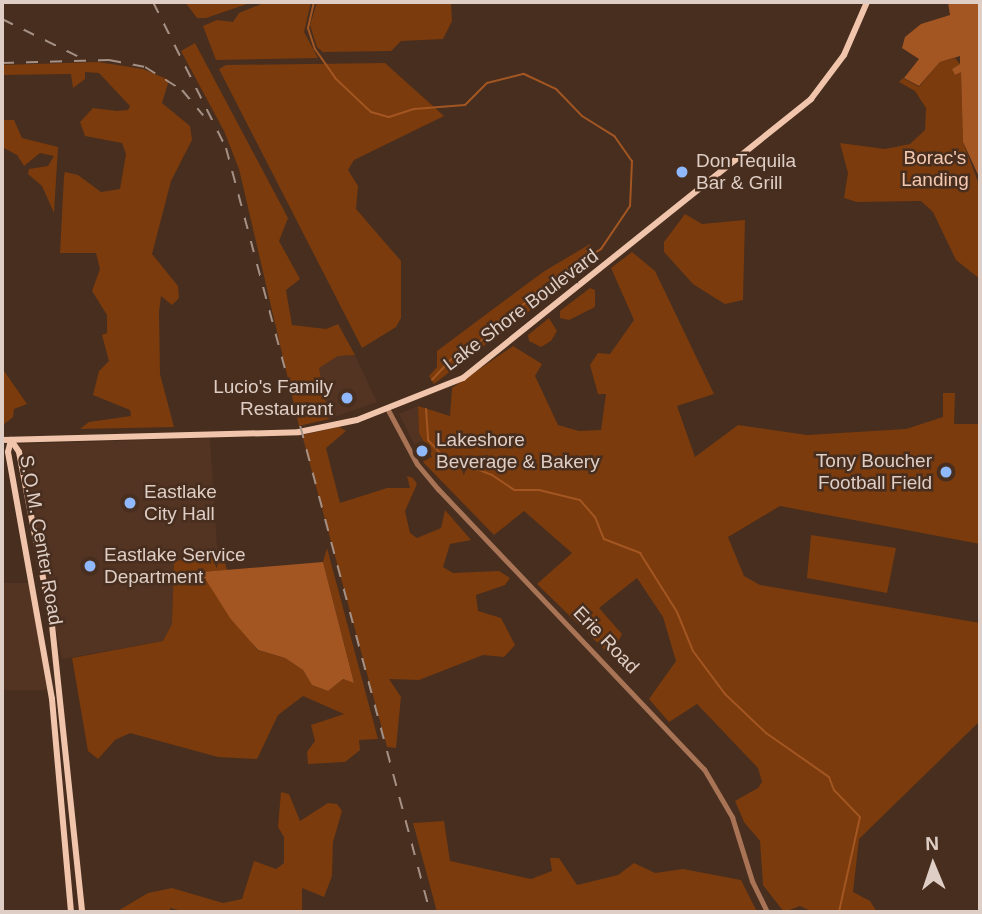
<!DOCTYPE html>
<html>
<head>
<meta charset="utf-8">
<style>
	body { margin:0 }
	#map { position:relative; width:982px; height:914px; overflow:hidden; background:#472e1f; font-family:Arial,sans-serif }
	div>[style] { position:absolute }
	.built>* { inset:0; background:#533321 }
	.green>* { inset:0; background:#7b3b0c }
	.water>* { inset:0; background:#a35622 }
	.stream>* { height:2px; margin:-1px; padding:0 1px; transform-origin:1px; border-radius:1px; background:#a35622 }
	.minor>* { height:5px; margin:-2.5px; padding:0 2.5px; transform-origin:2.5px; border-radius:2.5px; background:#a97455 }
	.major>* { height:6px; margin:-3px; padding:0 3px; transform-origin:3px; border-radius:3px; background:#f1c5ac }
	.rail>* { height:2px; margin-top:-1px; transform-origin:0; background:repeating-linear-gradient(90deg,#a49084 0 12px,transparent 0 24px) }
	.dots>* { width:19px; height:19px; translate:-50% -50%; box-sizing:border-box; border:4px solid #472e1f; border-radius:50% }
	span { translate:-50% -50%; white-space:nowrap; text-align:center; line-height:1.15; -webkit-text-stroke:5px #472e1f; paint-order:stroke }
	.park-label { font-size:19px; color:#f4c8af }
	.poi-label { font-size:19px; color:#dfcec5 }
	.left { translate:0 -50%; text-align:left }
	.right { translate:-100% -50%; text-align:right }
	.street-label { font-size:19px; color:#dfcec5 }
	.frame { position:absolute; inset:0; border:4px solid #dfcec5; pointer-events:none }
	.north { position:absolute; left:898px; top:830px; width:70px; height:70px; -webkit-text-stroke:5px #472e1f; paint-order:stroke; rotate:358deg; font-size:19px; font-weight:700; line-height:28px; text-align:center; color:#dfcec5 }
	.north::after { content:''; display:block; margin:auto; width:24px; height:32px; background:#dfcec5; clip-path:polygon(50% 0,100% 100%,50% 72%,0 100%) }
</style>
</head>
<body>
<div id="map">
	<div class="built">
		<div style="clip-path:polygon(355px 355px,377px 402px,329px 419px,319px 368px,338px 356px)"></div>
		<div style="clip-path:polygon(418px 406px,419px 433px,432px 458px,423px 462px,399px 414px)"></div>
		<div style="clip-path:polygon(210px 438px,218px 559px,174px 561px,172px 625px,163px 641px,62px 659px,18px 444px)"></div>
		<div style="clip-path:polygon(2px 583px,30px 583px,47px 690px,2px 690px)"></div>
	</div>
	<div class="green">
		<div style="clip-path:polygon(185px 2px,253px 2px,206px 18px,197px 18px)"></div>
		<div style="clip-path:polygon(266px 2px,311px 2px,304px 32px,318px 58px,216px 60px,203px 26px,217px 20px,233px 22px,239px 13px)"></div>
		<div style="clip-path:polygon(317px 2px,451px 2px,452px 21px,443px 39px,401px 41px,391px 51px,323px 52px,317px 47px,310px 25px)"></div>
		<div style="clip-path:polygon(195px 43px,288px 218px,279px 241px,300px 279px,286px 290px,292px 325px,326px 329px,338px 324px,355px 355px,338px 356px,319px 368px,329px 419px,299px 426px,239px 169px,224px 131px,181px 51px)"></div>
		<div style="clip-path:polygon(955px 58px,960px 64px,952px 69px,955px 75px,961px 71px,963px 142px,980px 187px,980px 279px,956px 260px,933px 212px,921px 201px,857px 202px,844px 198px,848px 173px,840px 143px,885px 149px,910px 144px,925px 130px,926px 108px,915px 91px,899px 82px,903px 78px,919px 87px,940px 62px)"></div>
		<div style="clip-path:polygon(98px 62px,143px 69px,169px 80px,162px 103px,190px 126px,192px 140px,171px 181px,152px 254px,178px 286px,179px 298px,172px 305px,161px 296px,159px 312px,160px 374px,174px 427px,80px 429px,89px 422px,131px 416px,130px 410px,93px 395px,99px 371px,109px 361px,102px 335px,107px 333px,107px 315px,92px 291px,100px 269px,96px 253px,60px 253px,64px 176px,65px 172px,78px 175px,101px 192px,120px 189px,126px 154px,122px 143px,85px 136px,80px 122px,93px 108px,117px 111px,128px 110px,130px 106px,99px 73px,85px 72px,85px 79px,73px 88px,71px 74px,2px 75px,2px 65px)"></div>
		<div style="clip-path:polygon(385px 63px,444px 116px,354px 160px,348px 170px,358px 186px,356px 209px,401px 261px,401px 318px,396px 327px,362px 348px,219px 69px,226px 65px)"></div>
		<div style="clip-path:polygon(2px 120px,14px 120px,22px 138px,58px 147px,54px 213px,42px 186px,28px 174px,29px 169px,48px 166px,54px 156px,40px 153px,24px 166px,17px 155px,2px 147px)"></div>
		<div style="clip-path:polygon(685px 214px,702px 224px,745px 220px,743px 300px,725px 304px,715px 298px,693px 284px,664px 252px,664px 242px)"></div>
		<div style="clip-path:polygon(590px 244px,600px 257px,434px 384px,429px 376px,437px 367px,437px 351px,543px 272px)"></div>
		<div style="clip-path:polygon(632px 252px,655px 271px,714px 394px,677px 406px,695px 457px,738px 425px,807px 435px,906px 429px,943px 417px,943px 393px,955px 393px,954px 424px,980px 424px,980px 544px,780px 506px,728px 537px,744px 576px,760px 585px,980px 623px,980px 721px,859px 839px,853px 892px,870px 901px,877px 912px,813px 912px,800px 906px,784px 912px,763px 885px,760px 841px,744px 822px,735px 801px,758px 788px,762px 782px,758px 768px,697px 704px,669px 722px,649px 699px,676px 661px,663px 617px,637px 578px,599px 608px,622px 634px,611px 656px,537px 584px,572px 553px,524px 511px,494px 535px,423px 462px,432px 457px,419px 433px,418px 406px,450px 416px,452px 388px,513px 346px,542px 364px,535px 376px,558px 425px,579px 431px,601px 430px,606px 394px,598px 394px,590px 365px,598px 353px,610px 354px,634px 320px,611px 268px)"></div>
		<div style="clip-path:polygon(590px 288px,595px 290px,595px 307px,569px 320px,560px 318px,560px 311px)"></div>
		<div style="clip-path:polygon(549px 318px,557px 331px,551px 341px,541px 347px,529px 341px,528px 335px)"></div>
		<div style="clip-path:polygon(2px 368px,27px 404px,14px 409px,13px 417px,3px 425px)"></div>
		<div style="clip-path:polygon(339px 427px,346px 431px,326px 448px,340px 503px,387px 488px,410px 488px,407px 476px,413px 478px,417px 484px,405px 511px,410px 533px,417px 538px,441px 528px,445px 510px,471px 540px,450px 544px,443px 567px,453px 573px,499px 571px,510px 578px,505px 585px,476px 595px,478px 611px,501px 618px,515px 645px,504px 657px,483px 655px,419px 680px,389px 679px,401px 697px,396px 748px,387px 747px,302px 435px)"></div>
		<div style="clip-path:polygon(811px 535px,896px 548px,887px 593px,807px 578px)"></div>
		<div style="clip-path:polygon(327px 548px,378px 739px,359px 740px,360px 750px,345px 762px,308px 764px,307px 752px,315px 741px,311px 725px,344px 714px,303px 696px,278px 715px,257px 759px,218px 757px,130px 733px,115px 740px,98px 759px,88px 751px,72px 658px,163px 641px,172px 624px,174px 561px,223px 556px,227px 570px,202px 572px,257px 650px,285px 658px,303px 670px,312px 685px,328px 691px,343px 679px,354px 683px,323px 562px)"></div>
		<div style="clip-path:polygon(281px 792px,289px 794px,300px 821px,328px 803px,337px 804px,342px 811px,333px 842px,332px 876px,324px 897px,302px 888px,302px 912px,187px 912px,170px 908px,170px 912px,116px 912px,148px 893px,172px 888px,223px 903px,242px 899px,254px 861px,276px 869px,284px 863px,284px 837px,278px 827px)"></div>
		<div style="clip-path:polygon(444px 821px,450px 861px,531px 879px,552px 871px,550px 858px,559px 858px,577px 885px,618px 875px,634px 863px,655px 873px,683px 869px,741px 880px,757px 912px,437px 912px,413px 823px)"></div>
	</div>
	<div class="water">
		<div style="clip-path:polygon(948px 2px,980px 2px,980px 179px,963px 142px,961px 72px,955px 75px,952px 69px,960px 64px,960px 56px,940px 62px,919px 86px,904px 78px,919px 59px,902px 48px,905px 37px,921px 24px,950px 15px)"></div>
		<div style="clip-path:polygon(323px 562px,354px 683px,343px 679px,328px 691px,312px 685px,303px 670px,285px 658px,258px 650px,230px 618px,201px 572px)"></div>
	</div>
	<div class="stream">
		<div style="left:314px;top:2px;width:27px;rotate:103deg"></div>
		<div style="left:308px;top:28px;width:22px;rotate:72deg"></div>
		<div style="left:315px;top:49px;width:35px;rotate:55deg"></div>
		<div style="left:335px;top:78px;width:50px;rotate:43.4deg"></div>
		<div style="left:371px;top:112px;width:19px;rotate:16deg"></div>
		<div style="left:389px;top:117px;width:26px;rotate:-18deg"></div>
		<div style="left:414px;top:109px;width:51px;rotate:-4.5deg"></div>
		<div style="left:465px;top:105px;width:31px;rotate:-45deg"></div>
		<div style="left:487px;top:83px;width:38px;rotate:-14deg"></div>
		<div style="left:524px;top:74px;width:35px;rotate:25deg"></div>
		<div style="left:556px;top:89px;width:37px;rotate:46deg"></div>
		<div style="left:582px;top:116px;width:39px;rotate:32deg"></div>
		<div style="left:615px;top:137px;width:29px;rotate:55deg"></div>
		<div style="left:632px;top:161px;width:45px;rotate:92.5deg"></div>
		<div style="left:630px;top:206px;width:52px;rotate:124deg"></div>
		<div style="left:601px;top:249px;width:58px;rotate:147.7deg"></div>
		<div style="left:552px;top:280px;width:45px;rotate:139.5deg"></div>
		<div style="left:518px;top:309px;width:12px;rotate:114deg"></div>
		<div style="left:513px;top:320px;width:20px;rotate:156deg"></div>
		<div style="left:495px;top:328px;width:6px;rotate:90deg"></div>
		<div style="left:495px;top:334px;width:41px;rotate:154.1deg"></div>
		<div style="left:458px;top:352px;width:38px;rotate:133deg"></div>
		<div style="left:426px;top:409px;width:31px;rotate:86deg"></div>
		<div style="left:428px;top:440px;width:22px;rotate:47deg"></div>
		<div style="left:443px;top:456px;width:53px;rotate:21.2deg"></div>
		<div style="left:492px;top:475px;width:27px;rotate:34deg"></div>
		<div style="left:514px;top:490px;width:25px"></div>
		<div style="left:539px;top:490px;width:42px;rotate:13.7deg"></div>
		<div style="left:580px;top:500px;width:23px;rotate:49deg"></div>
		<div style="left:595px;top:517px;width:24px;rotate:68deg"></div>
		<div style="left:604px;top:539px;width:39px;rotate:21deg"></div>
		<div style="left:640px;top:553px;width:70px;rotate:57.9deg"></div>
		<div style="left:677px;top:612px;width:42px;rotate:67.7deg"></div>
		<div style="left:693px;top:651px;width:54px;rotate:53.3deg"></div>
		<div style="left:725px;top:694px;width:57px;rotate:43.6deg"></div>
		<div style="left:766px;top:733px;width:77px;rotate:34.9deg"></div>
		<div style="left:829px;top:777px;width:14px;rotate:69deg"></div>
		<div style="left:834px;top:790px;width:37px;rotate:46deg"></div>
		<div style="left:860px;top:817px;width:97px;rotate:102.5deg"></div>
	</div>
	<div class="minor">
		<div style="left:388px;top:410px;width:61px;rotate:61.8deg"></div>
		<div style="left:417px;top:464px;width:33px;rotate:50deg"></div>
		<div style="left:438px;top:489px;width:386px;rotate:46.5deg"></div>
		<div style="left:704px;top:769px;width:56px;rotate:59.7deg"></div>
		<div style="left:732px;top:817px;width:67px;rotate:72.6deg"></div>
		<div style="left:752px;top:881px;width:34px;rotate:64deg"></div>
	</div>
	<div class="major">
		<div style="left:2px;top:440px;width:297px;rotate:-1.5deg"></div>
		<div style="left:299px;top:432px;width:59px;rotate:-11.7deg"></div>
		<div style="left:357px;top:420px;width:114px;rotate:-21.6deg"></div>
		<div style="left:463px;top:378px;width:446px;rotate:-38.7deg"></div>
		<div style="left:811px;top:99px;width:55px;rotate:-53.1deg"></div>
		<div style="left:844px;top:55px;width:58px;rotate:-66.5deg"></div>
		<div style="left:11px;top:440px;width:14px;rotate:56deg"></div>
		<div style="left:19px;top:452px;width:176px;rotate:79.2deg"></div>
		<div style="left:52px;top:625px;width:289px;rotate:84deg"></div>
		<div style="left:11px;top:440px;width:12px;rotate:104deg"></div>
		<div style="left:8px;top:452px;width:251px;rotate:79.9deg"></div>
		<div style="left:52px;top:699px;width:214px;rotate:84.9deg"></div>
	</div>
	<div class="rail">
		<div style="left:153px;top:2px;width:163px;rotate:63.4deg"></div>
		<div style="left:226px;top:148px;width:791px;rotate:75.05deg"></div>
		<div style="left:2px;top:19px;width:84px;rotate:26.3deg"></div>
		<div style="left:2px;top:63px;width:107px;rotate:-1.6deg"></div>
		<div style="left:109px;top:60px;width:37px;rotate:11deg"></div>
		<div style="left:145px;top:67px;width:44px;rotate:31.9deg"></div>
		<div style="left:182px;top:90px;width:33px;rotate:50deg"></div>
	</div>
	<div class="dots">
		<div style="left:682px;top:172px;background:#90b8fd"></div>
		<div style="left:347px;top:398px;background:#90b8fd"></div>
		<div style="left:422px;top:451px;background:#90b8fd"></div>
		<div style="left:946px;top:472px;background:#90b8fd"></div>
		<div style="left:130px;top:503px;background:#90b8fd"></div>
		<div style="left:90px;top:566px;background:#90b8fd"></div>
	</div>
	<div class="park-label">
		<span style="left:935px;top:169px">Borac's<br>Landing</span>
	</div>
	<div class="poi-label">
		<span class="left" style="left:696px;top:172px">Don Tequila<br>Bar &amp; Grill</span>
		<span class="right" style="left:333px;top:398px">Lucio's Family<br>Restaurant</span>
		<span class="left" style="left:436px;top:451px">Lakeshore<br>Beverage &amp; Bakery</span>
		<span class="right" style="left:932px;top:472px">Tony Boucher<br>Football Field</span>
		<span class="left" style="left:144px;top:503px">Eastlake<br>City Hall</span>
		<span class="left" style="left:104px;top:566px">Eastlake Service<br>Department</span>
	</div>
	<div class="street-label">
		<span style="left:521px;top:310px;rotate:-37deg">Lake Shore Boulevard</span>
		<span style="left:41px;top:540px;rotate:80deg">S.O.M. Center Road</span>
		<span style="left:606px;top:640px;rotate:46deg">Erie Road</span>
	</div>
	<div class="frame"></div>
	<div class="north">N</div>
</div>
</body>
</html>
